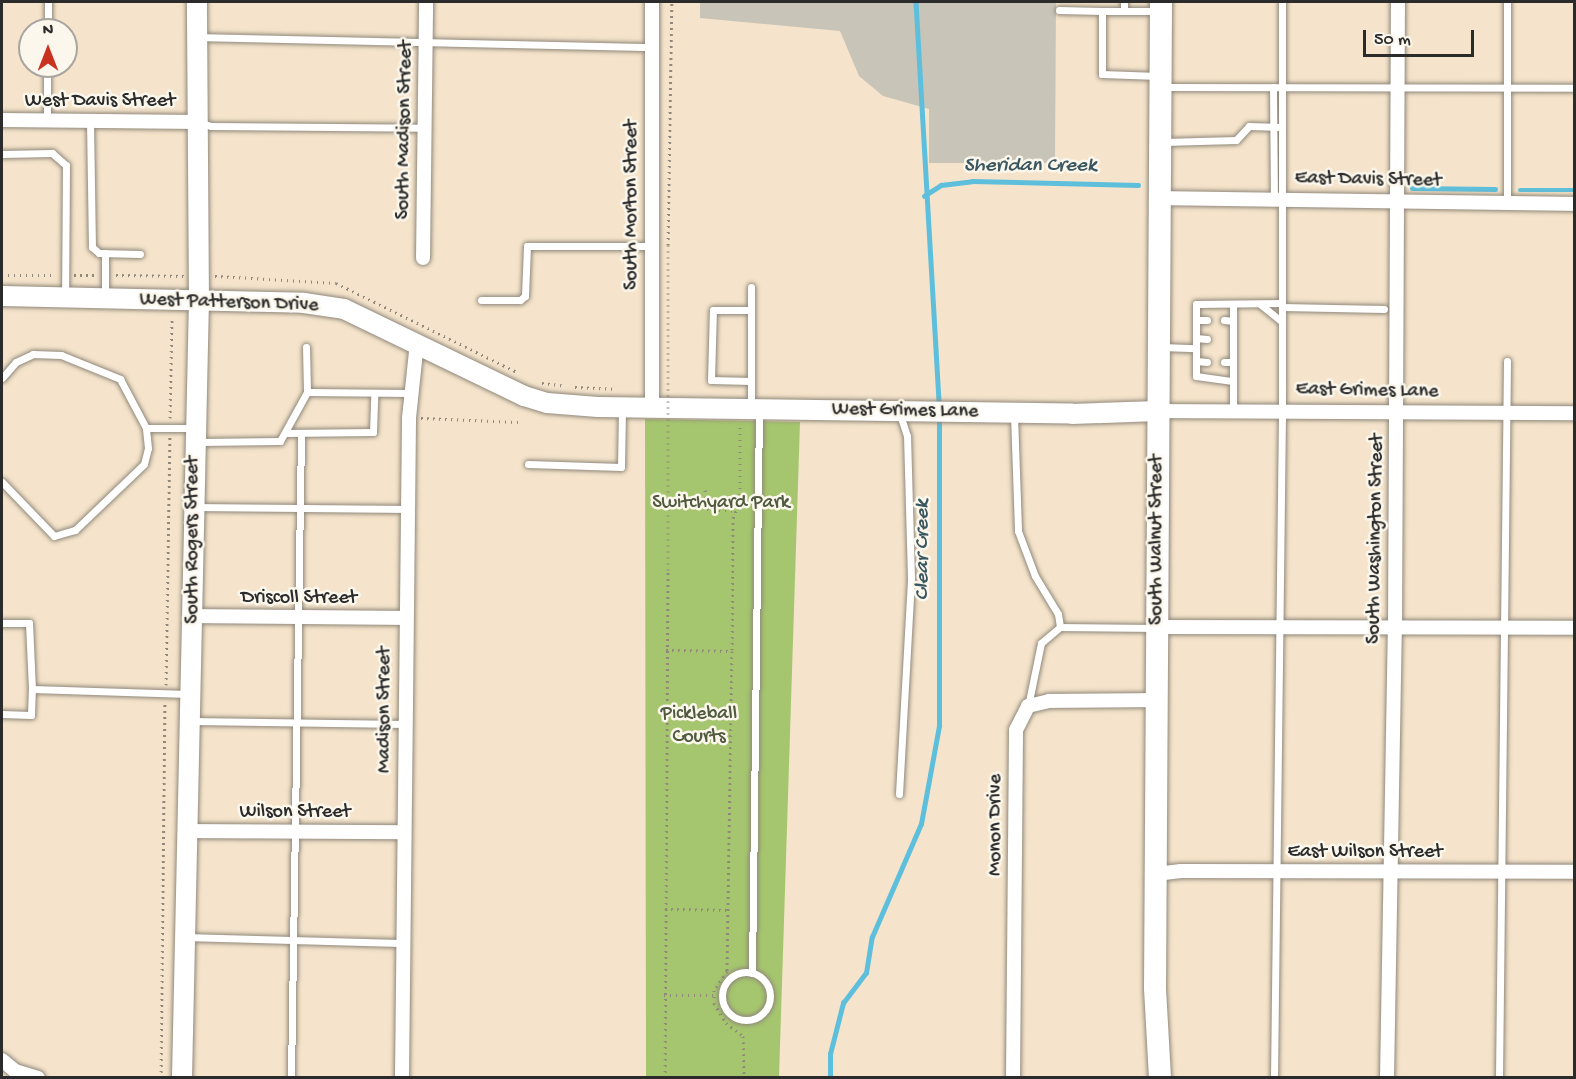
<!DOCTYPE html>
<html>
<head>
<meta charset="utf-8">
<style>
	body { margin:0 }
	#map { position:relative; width:1576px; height:1079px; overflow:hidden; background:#f5e4cb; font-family:"Gochi Hand",sans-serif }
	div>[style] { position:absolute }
	.industrial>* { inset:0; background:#c8c4b8 }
	.green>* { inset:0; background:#a5c66e }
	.stream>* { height:4.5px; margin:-2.25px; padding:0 2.25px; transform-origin:2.25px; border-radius:2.25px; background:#5ebfdc }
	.path>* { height:3px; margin-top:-1.5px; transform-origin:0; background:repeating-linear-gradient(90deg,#90887b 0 1.5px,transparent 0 6px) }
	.roads { filter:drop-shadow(0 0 2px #90887b) drop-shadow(0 0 2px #90887b) }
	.lane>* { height:7px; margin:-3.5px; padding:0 3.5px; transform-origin:3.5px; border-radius:3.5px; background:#fff }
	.lane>.ring { margin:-3.5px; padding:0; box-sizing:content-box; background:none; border:7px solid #fff; border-radius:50% }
	.street>* { height:14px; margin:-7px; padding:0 7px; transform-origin:7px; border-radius:7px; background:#fff }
	.secondary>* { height:20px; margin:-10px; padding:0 10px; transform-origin:10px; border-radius:10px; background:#fff }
	.primary>* { height:22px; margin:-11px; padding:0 11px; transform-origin:11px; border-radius:11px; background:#fff }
	.path-bridge>* { height:3px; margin-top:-1.5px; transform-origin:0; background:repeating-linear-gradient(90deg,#90887b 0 1.5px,transparent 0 6px) }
	span { translate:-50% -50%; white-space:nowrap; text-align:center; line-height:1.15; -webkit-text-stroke:5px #fbf7ec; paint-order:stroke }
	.street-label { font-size:20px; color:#2b2b2b }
	.park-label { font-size:20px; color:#505a3f }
	.water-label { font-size:21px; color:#3a5760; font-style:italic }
	.frame { position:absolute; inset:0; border:3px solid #2b2b2b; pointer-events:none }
	.north { position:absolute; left:18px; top:18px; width:60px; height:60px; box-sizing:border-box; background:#fbf7ec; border:2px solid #a8a59f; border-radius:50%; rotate:0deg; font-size:16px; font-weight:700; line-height:24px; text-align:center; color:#2b2b2b }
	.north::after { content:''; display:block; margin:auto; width:21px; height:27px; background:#c8321e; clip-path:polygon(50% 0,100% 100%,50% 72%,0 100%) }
	.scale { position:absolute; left:1363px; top:30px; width:111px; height:27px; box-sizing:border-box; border:3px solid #2b2b2b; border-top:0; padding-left:8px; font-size:18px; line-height:21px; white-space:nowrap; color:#2b2b2b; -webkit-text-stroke:4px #fbf7ec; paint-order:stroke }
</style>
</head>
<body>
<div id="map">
	<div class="industrial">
		<div style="clip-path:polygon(700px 2px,1056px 2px,1055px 163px,929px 163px,929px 109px,883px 96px,859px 76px,840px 31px,700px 18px)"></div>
	</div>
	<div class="green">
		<div style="clip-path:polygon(645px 419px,800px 422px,779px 1077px,646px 1077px)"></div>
	</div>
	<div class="stream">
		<div style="left:916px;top:2px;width:405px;rotate:86.7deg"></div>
		<div style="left:1412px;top:188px;width:83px;rotate:0.7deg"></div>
		<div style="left:1520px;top:190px;width:54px"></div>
		<div style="left:924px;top:196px;width:20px;rotate:-33deg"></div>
		<div style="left:941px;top:185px;width:31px;rotate:-7deg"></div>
		<div style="left:972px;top:181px;width:166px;rotate:1.4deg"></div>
		<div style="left:830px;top:1078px;width:24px;rotate:-90deg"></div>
		<div style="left:830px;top:1054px;width:53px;rotate:-75.7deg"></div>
		<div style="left:843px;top:1003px;width:38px;rotate:-53deg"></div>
		<div style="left:866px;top:973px;width:36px;rotate:-81deg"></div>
		<div style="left:872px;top:937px;width:123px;rotate:-66.6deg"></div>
		<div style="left:921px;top:824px;width:100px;rotate:-79.6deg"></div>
		<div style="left:939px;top:726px;width:309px;rotate:-90deg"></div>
	</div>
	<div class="path">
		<div style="left:668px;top:245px;width:243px;rotate:-89.1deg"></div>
		<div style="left:2px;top:275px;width:53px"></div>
		<div style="left:74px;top:275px;width:20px"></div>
		<div style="left:116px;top:275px;width:68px;rotate:0.8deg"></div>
		<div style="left:215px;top:276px;width:121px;rotate:3.3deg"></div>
		<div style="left:336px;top:283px;width:202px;rotate:26.2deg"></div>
		<div style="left:542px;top:383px;width:23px;rotate:7deg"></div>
		<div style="left:575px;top:387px;width:41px;rotate:2.8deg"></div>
		<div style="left:170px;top:418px;width:101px;rotate:-88.9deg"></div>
		<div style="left:421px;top:418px;width:97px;rotate:2.4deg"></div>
		<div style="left:705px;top:490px;width:19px;rotate:84deg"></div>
		<div style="left:707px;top:509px;width:30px;rotate:4deg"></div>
		<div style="left:666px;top:650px;width:66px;rotate:0.9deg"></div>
		<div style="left:732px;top:651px;width:320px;rotate:90.9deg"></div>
		<div style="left:727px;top:971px;width:23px;rotate:124deg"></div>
		<div style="left:714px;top:990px;width:13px;rotate:90deg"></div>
		<div style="left:714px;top:1003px;width:23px;rotate:59deg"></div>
		<div style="left:726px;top:1023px;width:21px;rotate:37deg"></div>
		<div style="left:743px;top:1036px;width:42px;rotate:88.6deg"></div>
		<div style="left:732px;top:650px;width:132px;rotate:-89.6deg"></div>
		<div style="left:733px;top:518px;width:18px;rotate:-68deg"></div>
		<div style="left:740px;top:501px;width:77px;rotate:-90deg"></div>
		<div style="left:166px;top:685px;width:248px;rotate:-89.1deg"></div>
		<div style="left:665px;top:909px;width:64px;rotate:0.9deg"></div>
		<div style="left:664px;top:995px;width:50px"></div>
		<div style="left:161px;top:1078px;width:375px;rotate:-89.4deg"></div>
		<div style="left:665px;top:1078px;width:506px;rotate:-89.66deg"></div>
	</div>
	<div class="roads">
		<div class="lane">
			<div style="left:48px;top:2px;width:28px;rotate:90deg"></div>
			<div style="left:1124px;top:2px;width:9px;rotate:90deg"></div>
			<div style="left:1124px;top:11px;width:22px;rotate:180deg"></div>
			<div style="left:1102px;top:11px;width:63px;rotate:90deg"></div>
			<div style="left:1102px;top:74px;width:56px;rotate:2deg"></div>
			<div style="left:1507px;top:2px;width:201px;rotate:90deg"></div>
			<div style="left:1059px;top:10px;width:43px;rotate:1.3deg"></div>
			<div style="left:1124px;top:11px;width:34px"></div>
			<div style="left:199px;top:37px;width:452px;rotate:1.3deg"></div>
			<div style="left:1163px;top:87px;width:411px;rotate:0.1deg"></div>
			<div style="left:1273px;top:87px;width:111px;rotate:89.5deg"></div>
			<div style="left:47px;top:121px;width:55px;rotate:-90deg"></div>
			<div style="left:90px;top:121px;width:126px;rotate:89.1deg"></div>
			<div style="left:92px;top:247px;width:9px;rotate:41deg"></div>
			<div style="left:99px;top:253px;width:41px;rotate:1.4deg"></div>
			<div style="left:200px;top:123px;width:11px;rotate:15deg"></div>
			<div style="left:211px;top:126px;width:214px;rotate:0.5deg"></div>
			<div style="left:1163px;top:142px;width:73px;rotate:-1.6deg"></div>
			<div style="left:1236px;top:140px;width:19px;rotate:-47deg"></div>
			<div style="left:1249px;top:126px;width:32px;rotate:2deg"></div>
			<div style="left:2px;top:154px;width:50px;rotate:-1.1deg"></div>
			<div style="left:52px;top:153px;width:18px;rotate:41deg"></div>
			<div style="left:66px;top:165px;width:130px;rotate:90.4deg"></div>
			<div style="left:751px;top:287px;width:23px;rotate:90deg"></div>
			<div style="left:105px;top:296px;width:43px;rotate:-90deg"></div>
			<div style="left:481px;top:300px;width:39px"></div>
			<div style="left:520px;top:300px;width:6px;rotate:-39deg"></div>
			<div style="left:525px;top:296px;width:50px;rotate:-87.7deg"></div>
			<div style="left:527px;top:246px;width:125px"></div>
			<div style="left:1260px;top:304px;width:28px;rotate:39deg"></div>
			<div style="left:1282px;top:307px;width:102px;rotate:1.1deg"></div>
			<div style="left:1196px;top:320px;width:11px"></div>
			<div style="left:1224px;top:320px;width:9px;rotate:6deg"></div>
			<div style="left:1196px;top:338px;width:11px;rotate:5deg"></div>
			<div style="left:306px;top:347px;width:45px;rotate:88.7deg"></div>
			<div style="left:1161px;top:347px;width:35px;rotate:2deg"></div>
			<div style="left:1196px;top:348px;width:44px;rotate:-90deg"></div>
			<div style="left:1196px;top:304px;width:86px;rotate:-0.7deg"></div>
			<div style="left:1196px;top:348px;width:28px;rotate:90deg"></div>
			<div style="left:1196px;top:376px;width:37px;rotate:8deg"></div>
			<div style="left:1196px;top:361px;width:11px;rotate:5deg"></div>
			<div style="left:1224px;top:362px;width:9px"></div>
			<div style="left:2px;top:378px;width:21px;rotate:-49deg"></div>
			<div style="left:16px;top:362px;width:19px;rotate:-25deg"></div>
			<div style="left:33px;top:354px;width:28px;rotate:2deg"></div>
			<div style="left:61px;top:355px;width:64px;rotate:22.1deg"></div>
			<div style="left:120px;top:379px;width:55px;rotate:62deg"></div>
			<div style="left:146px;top:428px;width:48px"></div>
			<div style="left:751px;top:381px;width:40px;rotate:-178.6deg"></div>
			<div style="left:711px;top:380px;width:70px;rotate:-88.4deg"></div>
			<div style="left:713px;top:310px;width:38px"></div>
			<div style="left:751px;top:310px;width:98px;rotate:90deg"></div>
			<div style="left:1233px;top:409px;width:104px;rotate:-90deg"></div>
			<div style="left:1014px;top:415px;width:116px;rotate:88deg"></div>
			<div style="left:1018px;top:531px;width:48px;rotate:69.3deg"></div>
			<div style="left:1035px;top:576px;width:44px;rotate:58.8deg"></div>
			<div style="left:1058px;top:614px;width:13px;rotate:81deg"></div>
			<div style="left:286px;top:433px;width:87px;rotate:-0.7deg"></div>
			<div style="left:373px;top:432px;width:38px;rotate:-88deg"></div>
			<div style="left:199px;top:442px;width:81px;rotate:-0.7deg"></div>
			<div style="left:280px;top:441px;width:56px;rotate:-61.1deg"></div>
			<div style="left:307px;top:392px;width:103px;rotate:0.6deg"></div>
			<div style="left:528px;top:464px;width:93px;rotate:1.8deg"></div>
			<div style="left:621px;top:467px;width:57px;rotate:-89deg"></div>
			<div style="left:2px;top:482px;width:75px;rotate:46.1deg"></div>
			<div style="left:54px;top:536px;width:22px;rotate:-16deg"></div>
			<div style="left:75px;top:530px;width:95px;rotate:-43.7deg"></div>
			<div style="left:144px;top:464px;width:16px;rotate:-76deg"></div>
			<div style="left:148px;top:448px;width:20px;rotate:-96deg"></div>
			<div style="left:195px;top:507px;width:212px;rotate:0.5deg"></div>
			<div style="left:2px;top:623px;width:27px"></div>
			<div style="left:29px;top:623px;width:66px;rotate:87.4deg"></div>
			<div style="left:32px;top:689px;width:156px;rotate:1.8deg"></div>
			<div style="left:1028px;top:706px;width:64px;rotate:-78.3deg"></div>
			<div style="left:1041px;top:643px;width:25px;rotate:-40deg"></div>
			<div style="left:1060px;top:627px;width:94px;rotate:0.6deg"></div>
			<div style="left:2px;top:714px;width:29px;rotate:2deg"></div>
			<div style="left:31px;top:715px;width:26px;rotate:-88deg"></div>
			<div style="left:192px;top:721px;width:213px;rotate:0.8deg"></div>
			<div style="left:899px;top:794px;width:216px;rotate:-86.8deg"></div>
			<div style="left:911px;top:578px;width:142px;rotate:-91.6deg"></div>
			<div style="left:907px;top:436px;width:23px;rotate:-108deg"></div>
			<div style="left:188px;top:937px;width:217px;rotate:1.6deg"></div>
			<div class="ring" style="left:722px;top:972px;width:41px;height:41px"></div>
			<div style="left:752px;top:973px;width:562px;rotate:-89.29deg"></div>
			<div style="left:291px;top:1078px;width:643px;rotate:-89.11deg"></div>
			<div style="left:1274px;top:1078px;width:660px;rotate:-89.31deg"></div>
			<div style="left:1282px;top:418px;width:416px;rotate:-90deg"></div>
			<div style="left:1499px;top:1078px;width:717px;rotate:-89.36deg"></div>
		</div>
		<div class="street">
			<div style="left:2px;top:120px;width:196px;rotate:0.6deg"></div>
			<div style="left:1160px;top:198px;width:414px;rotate:0.8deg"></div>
			<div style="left:423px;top:258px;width:256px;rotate:-89.3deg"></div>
			<div style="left:652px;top:408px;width:406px;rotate:-90deg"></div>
			<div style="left:1158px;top:411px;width:416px;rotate:0.3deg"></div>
			<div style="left:193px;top:616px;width:213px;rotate:0.5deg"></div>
			<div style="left:1157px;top:627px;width:417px;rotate:0.1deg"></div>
			<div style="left:186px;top:831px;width:218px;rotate:0.3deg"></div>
			<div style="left:1156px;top:874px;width:25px;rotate:-7deg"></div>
			<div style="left:1181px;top:871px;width:393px;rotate:0.1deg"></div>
			<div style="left:2px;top:1060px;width:17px;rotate:40deg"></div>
			<div style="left:15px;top:1071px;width:24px;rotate:17deg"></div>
			<div style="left:402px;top:1078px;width:660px;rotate:-89.39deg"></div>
			<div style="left:409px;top:418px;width:76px;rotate:-84deg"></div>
			<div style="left:1013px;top:1078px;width:348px;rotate:-89.5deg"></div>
			<div style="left:1016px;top:730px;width:27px;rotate:-63deg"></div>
			<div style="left:1028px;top:706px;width:22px;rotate:-13deg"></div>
			<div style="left:1049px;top:701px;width:109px;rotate:-0.5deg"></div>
			<div style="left:1387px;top:1078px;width:449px;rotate:-89deg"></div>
			<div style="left:1395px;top:629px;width:627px;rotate:-89.73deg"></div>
		</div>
		<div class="secondary">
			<div style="left:2px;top:296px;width:302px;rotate:1.3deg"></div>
			<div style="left:304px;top:303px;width:40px;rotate:8.5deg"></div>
			<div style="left:344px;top:309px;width:200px;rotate:25.8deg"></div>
			<div style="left:524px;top:396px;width:24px;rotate:17deg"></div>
			<div style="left:547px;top:403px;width:51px;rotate:4.5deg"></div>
			<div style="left:598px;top:407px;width:474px;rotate:0.8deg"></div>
			<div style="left:1072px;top:414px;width:86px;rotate:-2deg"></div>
			<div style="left:182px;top:1078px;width:777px;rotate:-88.75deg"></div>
			<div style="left:199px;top:301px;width:299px;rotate:-90.4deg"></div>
		</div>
		<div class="primary">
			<div style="left:1160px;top:1078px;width:90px;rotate:-93.2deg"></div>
			<div style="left:1155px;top:988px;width:986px;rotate:-89.65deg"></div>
		</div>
	</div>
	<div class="path-bridge">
		<div style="left:668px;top:245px;width:327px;rotate:90deg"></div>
	</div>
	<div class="street-label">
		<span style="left:100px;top:101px">West Davis Street</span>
		<span style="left:405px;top:130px;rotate:-89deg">South Madison Street</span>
		<span style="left:1368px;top:180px;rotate:1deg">East Davis Street</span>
		<span style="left:632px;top:205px;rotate:-90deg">South Morton Street</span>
		<span style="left:229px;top:303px;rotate:2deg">West Patterson Drive</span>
		<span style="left:1367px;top:391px;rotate:1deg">East Grimes Lane</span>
		<span style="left:905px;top:411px;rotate:1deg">West Grimes Lane</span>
		<span style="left:1376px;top:539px;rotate:-89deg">South Washington Street</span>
		<span style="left:193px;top:540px;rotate:-90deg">South Rogers Street</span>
		<span style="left:1157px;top:540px;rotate:-90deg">South Walnut Street</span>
		<span style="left:299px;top:598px">Driscoll Street</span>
		<span style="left:385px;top:710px;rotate:-90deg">Madison Street</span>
		<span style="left:295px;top:812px">Wilson Street</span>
		<span style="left:996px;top:825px;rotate:-90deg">Monon Drive</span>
		<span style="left:1365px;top:852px">East Wilson Street</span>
	</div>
	<div class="park-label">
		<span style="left:721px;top:503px">Switchyard Park</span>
		<span style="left:699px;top:726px">Pickleball<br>Courts</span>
	</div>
	<div class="water-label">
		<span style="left:1030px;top:167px">Sheridan Creek</span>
		<span style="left:924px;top:550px;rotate:-90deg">Clear Creek</span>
	</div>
	<div class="frame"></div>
	<div class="north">N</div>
	<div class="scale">50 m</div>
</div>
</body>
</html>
